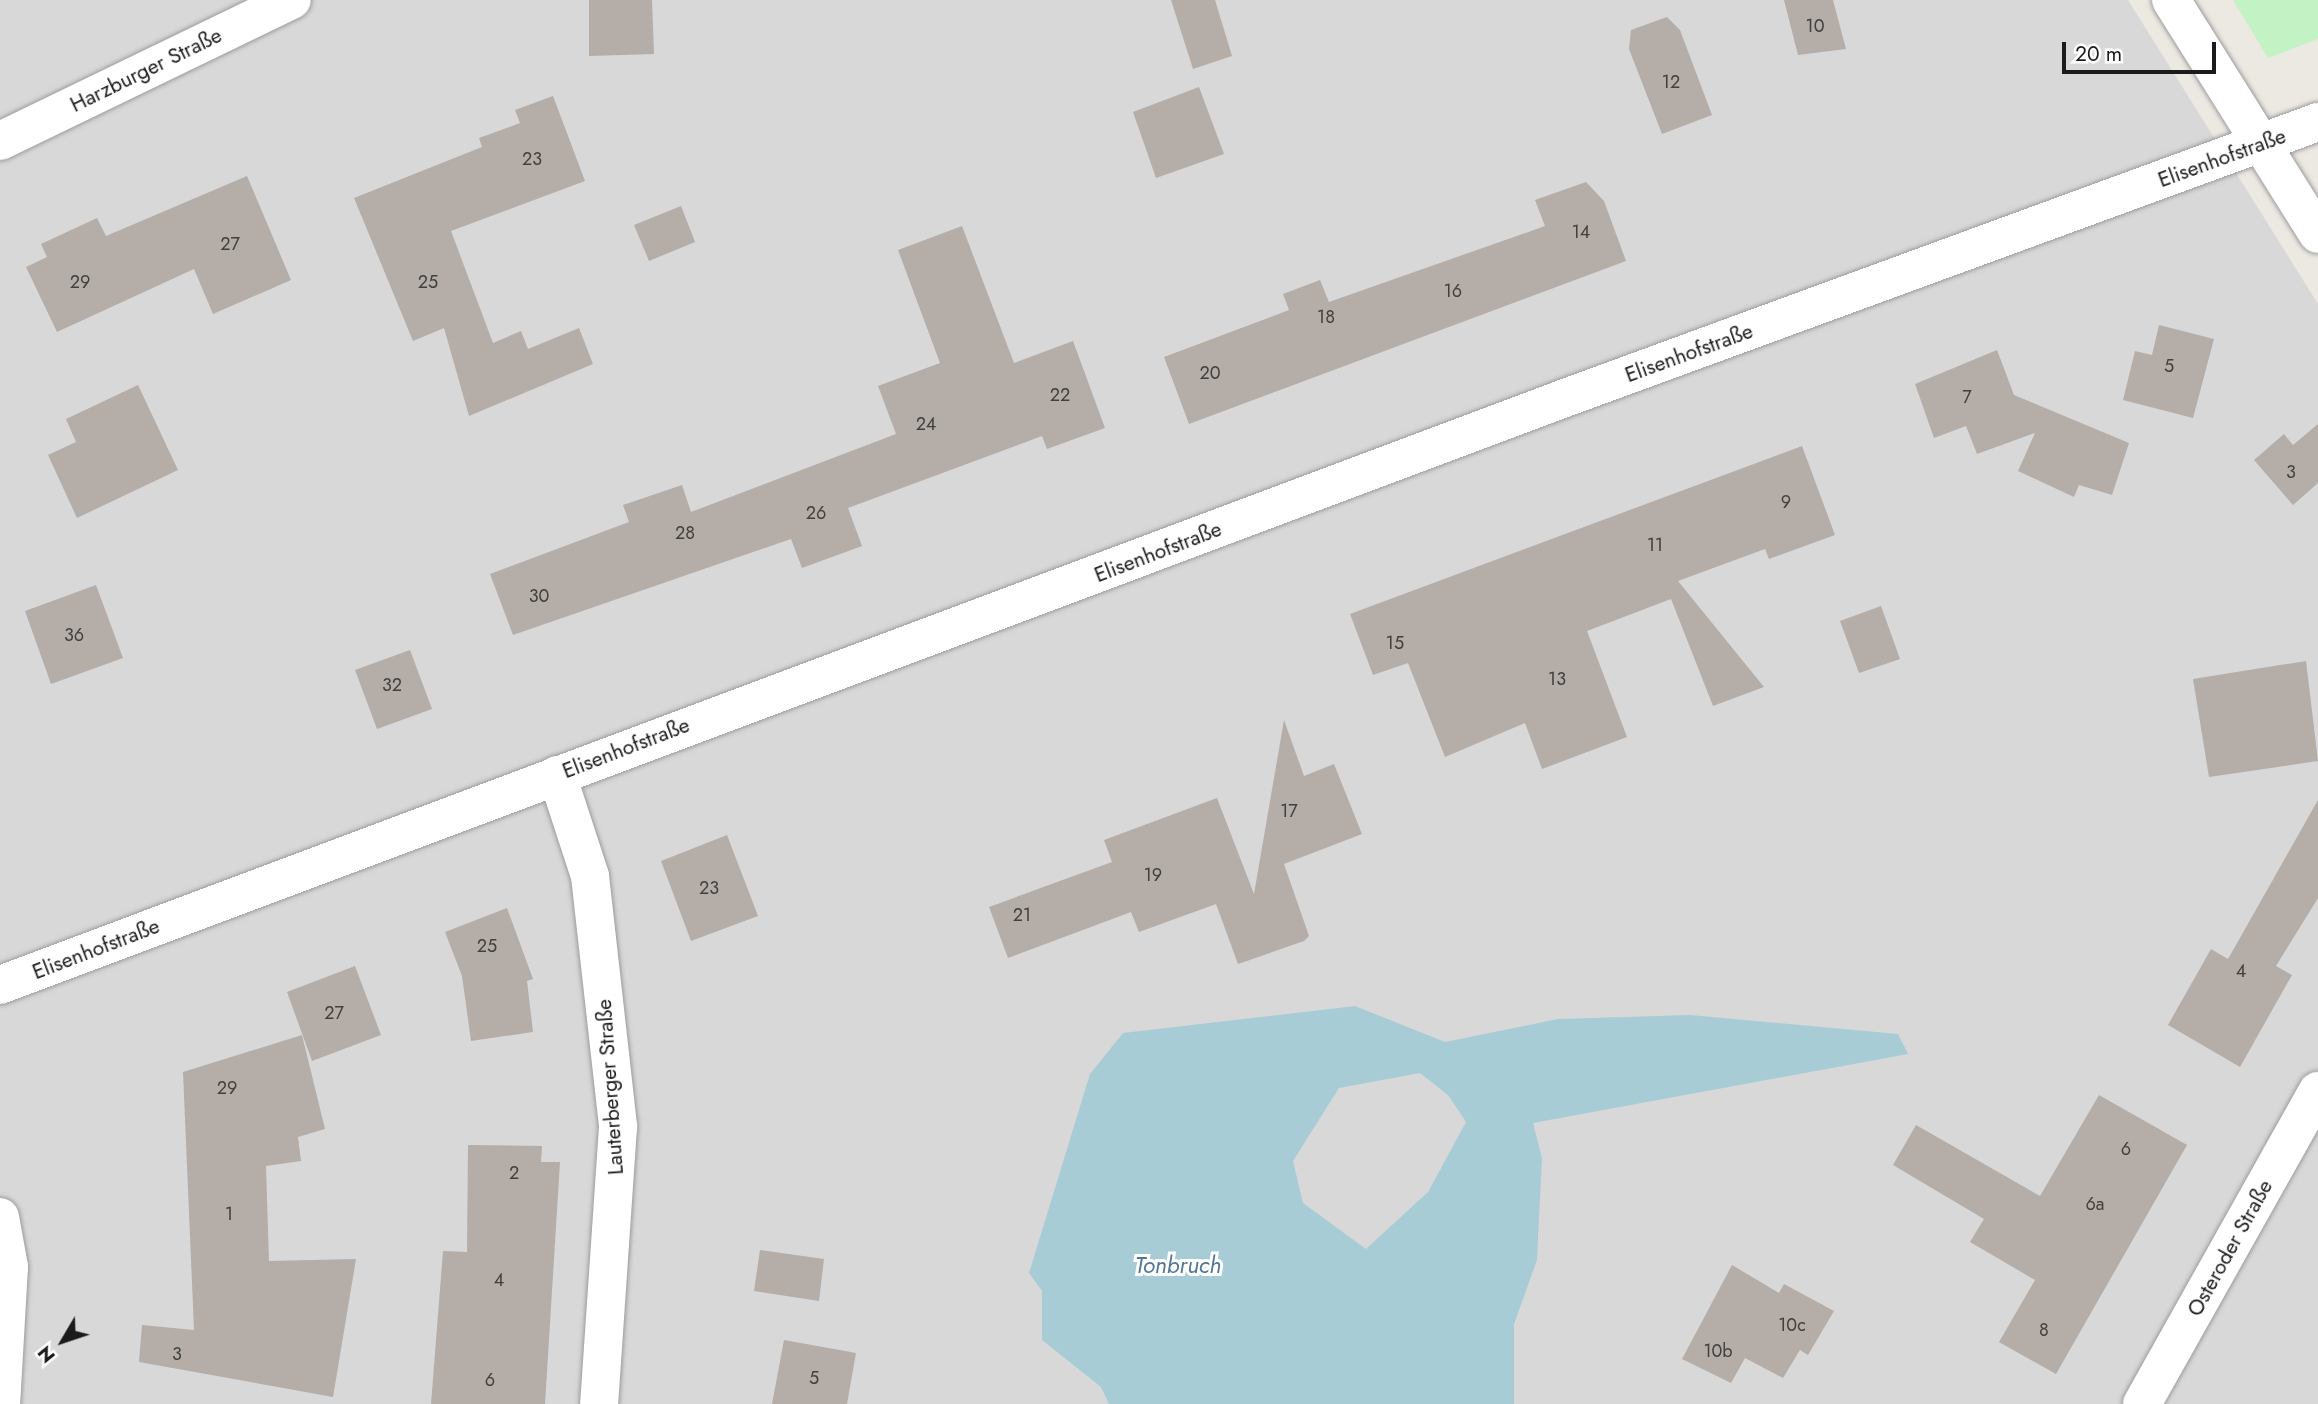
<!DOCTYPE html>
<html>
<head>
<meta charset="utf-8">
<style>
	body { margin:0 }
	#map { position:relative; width:2318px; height:1404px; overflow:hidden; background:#ece8e2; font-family:Jost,sans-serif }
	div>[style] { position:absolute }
	.residential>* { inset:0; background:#d9d8d8 }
	.park>* { inset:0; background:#c3f2c4 }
	.water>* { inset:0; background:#a7ccd5 }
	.building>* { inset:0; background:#b4ada8 }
	.roads { filter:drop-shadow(0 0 2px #9c9c9c) drop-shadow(0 0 2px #9c9c9c) }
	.street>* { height:38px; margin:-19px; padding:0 19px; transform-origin:19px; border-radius:19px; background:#fff }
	span { translate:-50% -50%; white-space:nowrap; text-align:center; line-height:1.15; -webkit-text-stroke:6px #fff; paint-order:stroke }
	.number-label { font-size:18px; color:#41403e }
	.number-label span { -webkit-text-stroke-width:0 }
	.street-label { font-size:21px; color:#1b1b1b }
	.water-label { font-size:23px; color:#517798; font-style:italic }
	.north { position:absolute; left:28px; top:1306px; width:70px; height:70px; -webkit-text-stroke:5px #fff; paint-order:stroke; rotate:231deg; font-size:19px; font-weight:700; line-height:28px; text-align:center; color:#1b1b1b }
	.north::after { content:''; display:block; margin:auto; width:24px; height:32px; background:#1b1b1b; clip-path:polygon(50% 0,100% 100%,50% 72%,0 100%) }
	.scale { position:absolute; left:2062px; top:42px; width:154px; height:32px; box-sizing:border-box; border:4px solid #1b1b1b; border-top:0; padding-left:9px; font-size:21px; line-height:24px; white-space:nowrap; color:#1b1b1b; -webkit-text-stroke:5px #fff; paint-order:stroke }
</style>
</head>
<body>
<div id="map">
	<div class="residential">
		<div style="clip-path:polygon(0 0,2128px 0,2318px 304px,2318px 1404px,0 1404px)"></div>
	</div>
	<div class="park">
		<div style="clip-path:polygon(2233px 0,2318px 0,2318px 39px,2268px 58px)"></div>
	</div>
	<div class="water">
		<div style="clip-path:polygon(evenodd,1355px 1006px,1445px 1042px,1558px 1019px,1690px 1015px,1898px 1034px,1908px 1054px,1533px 1123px,1542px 1158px,1537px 1260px,1514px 1324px,1514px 1404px,1109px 1404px,1101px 1387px,1042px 1340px,1042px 1291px,1029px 1273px,1090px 1074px,1123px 1033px,1355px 1006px,1420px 1073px,1448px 1095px,1466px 1122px,1428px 1192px,1366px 1249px,1303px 1203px,1293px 1161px,1339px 1088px,1420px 1073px)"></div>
	</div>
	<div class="building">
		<div style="clip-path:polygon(589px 0,652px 0,654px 54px,589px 56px)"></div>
		<div style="clip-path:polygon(1171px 0,1215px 0,1232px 56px,1193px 69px)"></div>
		<div style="clip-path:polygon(1784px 0,1833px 0,1846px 49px,1798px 55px)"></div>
		<div style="clip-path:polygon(1667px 17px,1680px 30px,1712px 115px,1662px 134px,1629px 49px,1631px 30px)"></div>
		<div style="clip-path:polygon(1199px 87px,1224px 154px,1156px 178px,1133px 112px)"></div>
		<div style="clip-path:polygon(553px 96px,585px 181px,451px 231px,493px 343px,521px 331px,528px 349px,579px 328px,593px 364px,469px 416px,444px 328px,413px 341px,354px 198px,482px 147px,479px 138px,520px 123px,515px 110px)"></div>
		<div style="clip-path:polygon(247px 176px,291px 280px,213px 314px,194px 269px,57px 332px,26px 267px,47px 257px,41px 244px,97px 218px,106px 236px)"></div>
		<div style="clip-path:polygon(1586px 182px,1604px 201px,1626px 261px,1189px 424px,1164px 357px,1289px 310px,1283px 294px,1320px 280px,1329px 302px,1545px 226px,1535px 200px)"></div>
		<div style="clip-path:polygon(681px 206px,695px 242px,649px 261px,634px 225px)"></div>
		<div style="clip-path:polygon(962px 226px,1014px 363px,1073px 341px,1105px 428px,1047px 449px,1042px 436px,848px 508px,862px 546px,802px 568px,791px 539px,513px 635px,490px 574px,629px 522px,623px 505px,682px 485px,691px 512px,896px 434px,878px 386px,940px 363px,898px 250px)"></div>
		<div style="clip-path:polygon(2159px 325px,2214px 339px,2193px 418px,2123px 400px,2135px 351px,2152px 355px)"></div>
		<div style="clip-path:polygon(1997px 350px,2014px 395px,2129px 443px,2112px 495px,2079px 485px,2074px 497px,2018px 471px,2035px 433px,1977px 454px,1966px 426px,1934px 438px,1915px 384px)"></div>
		<div style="clip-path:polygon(138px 385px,178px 470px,77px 518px,48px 455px,76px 442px,66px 419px)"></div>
		<div style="clip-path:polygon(2318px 424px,2318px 483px,2293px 505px,2254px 460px,2284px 434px,2293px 445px)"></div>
		<div style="clip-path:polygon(1802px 446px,1835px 535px,1769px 559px,1765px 549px,1678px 581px,1764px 687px,1713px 706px,1671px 599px,1587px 631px,1627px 737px,1542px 769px,1525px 723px,1445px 757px,1408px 663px,1373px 675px,1350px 614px)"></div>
		<div style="clip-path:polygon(96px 585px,123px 658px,51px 684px,25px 611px)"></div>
		<div style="clip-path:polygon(1881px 606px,1900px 659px,1859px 673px,1840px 621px)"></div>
		<div style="clip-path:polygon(410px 650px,432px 709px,377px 729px,355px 670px)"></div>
		<div style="clip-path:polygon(2306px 661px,2318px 761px,2209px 777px,2193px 679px)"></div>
		<div style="clip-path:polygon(1284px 720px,1304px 776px,1334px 764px,1362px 834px,1284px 864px,1309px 936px,1304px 941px,1238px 964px,1216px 904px,1139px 932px,1131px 912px,1008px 958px,989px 907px,1112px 862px,1104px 840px,1217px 798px,1254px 894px)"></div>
		<div style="clip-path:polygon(2318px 800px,2318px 898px,2276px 966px,2292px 975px,2240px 1067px,2168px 1025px,2211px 949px,2228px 959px)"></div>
		<div style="clip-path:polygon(727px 835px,758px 916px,691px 941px,661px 861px)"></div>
		<div style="clip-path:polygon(507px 908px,533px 979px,527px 981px,533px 1032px,471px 1041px,462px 976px,445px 932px)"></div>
		<div style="clip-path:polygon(355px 966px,381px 1035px,312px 1061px,287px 992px)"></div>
		<div style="clip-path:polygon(302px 1035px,325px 1129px,298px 1137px,301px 1161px,266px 1166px,269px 1261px,356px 1259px,333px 1397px,139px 1362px,142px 1325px,194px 1330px,183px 1072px)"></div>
		<div style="clip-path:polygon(2099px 1095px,2187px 1145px,2056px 1374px,1999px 1342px,2035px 1280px,1970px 1242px,1984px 1219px,1893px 1165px,1916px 1125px,2040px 1196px)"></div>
		<div style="clip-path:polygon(468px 1145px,542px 1146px,541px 1162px,560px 1162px,545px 1404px,431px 1404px,443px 1251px,467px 1252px)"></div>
		<div style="clip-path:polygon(760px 1250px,824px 1259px,819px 1301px,754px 1291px)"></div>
		<div style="clip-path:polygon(1732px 1265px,1779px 1293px,1784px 1284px,1834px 1311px,1808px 1355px,1800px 1350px,1783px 1378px,1745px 1358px,1731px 1383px,1682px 1359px)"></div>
		<div style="clip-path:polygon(784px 1340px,856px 1353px,847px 1404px,772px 1404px)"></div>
	</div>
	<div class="roads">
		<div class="street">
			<div style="left:2171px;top:0;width:276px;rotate:57.9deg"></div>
			<div style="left:0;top:141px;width:324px;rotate:-25.8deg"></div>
			<div style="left:557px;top:775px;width:106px;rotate:71.9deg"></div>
			<div style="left:590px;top:876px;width:253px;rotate:83.6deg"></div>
			<div style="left:618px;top:1127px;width:278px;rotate:93.9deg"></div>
			<div style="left:0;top:985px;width:1671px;rotate:-20.56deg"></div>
			<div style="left:1565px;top:398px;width:802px;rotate:-20.13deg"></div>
			<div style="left:0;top:1217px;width:51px;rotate:79.8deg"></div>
			<div style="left:9px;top:1267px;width:137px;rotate:93.3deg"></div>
			<div style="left:2142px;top:1404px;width:359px;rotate:-60.7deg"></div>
		</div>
	</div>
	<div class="number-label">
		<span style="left:1815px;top:26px">10</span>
		<span style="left:1671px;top:82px">12</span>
		<span style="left:532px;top:159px">23</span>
		<span style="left:1581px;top:232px">14</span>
		<span style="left:230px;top:244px">27</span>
		<span style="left:80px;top:282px">29</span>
		<span style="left:428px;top:282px">25</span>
		<span style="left:1453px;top:291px">16</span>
		<span style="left:1326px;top:317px">18</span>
		<span style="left:2169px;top:366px">5</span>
		<span style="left:1210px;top:373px">20</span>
		<span style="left:1060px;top:395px">22</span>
		<span style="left:1967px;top:397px">7</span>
		<span style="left:926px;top:424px">24</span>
		<span style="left:2291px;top:472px">3</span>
		<span style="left:1786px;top:502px">9</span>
		<span style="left:816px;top:513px">26</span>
		<span style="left:685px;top:533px">28</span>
		<span style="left:1655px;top:545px">11</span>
		<span style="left:539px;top:596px">30</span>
		<span style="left:74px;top:635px">36</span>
		<span style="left:1395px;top:643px">15</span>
		<span style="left:1557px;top:679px">13</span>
		<span style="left:392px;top:685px">32</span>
		<span style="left:1289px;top:811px">17</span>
		<span style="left:1153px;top:875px">19</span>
		<span style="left:709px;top:888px">23</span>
		<span style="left:1022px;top:915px">21</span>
		<span style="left:487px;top:946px">25</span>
		<span style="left:2241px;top:971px">4</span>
		<span style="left:334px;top:1013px">27</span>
		<span style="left:227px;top:1088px">29</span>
		<span style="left:2126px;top:1149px">6</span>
		<span style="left:514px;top:1173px">2</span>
		<span style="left:2095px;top:1204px">6a</span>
		<span style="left:229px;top:1214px">1</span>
		<span style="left:499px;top:1280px">4</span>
		<span style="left:1792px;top:1325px">10c</span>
		<span style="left:2044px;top:1330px">8</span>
		<span style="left:1718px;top:1351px">10b</span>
		<span style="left:177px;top:1354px">3</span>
		<span style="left:814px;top:1378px">5</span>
		<span style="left:490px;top:1380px">6</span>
	</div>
	<div class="street-label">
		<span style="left:146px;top:70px;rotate:-26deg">Harzburger Straße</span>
		<span style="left:2222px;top:158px;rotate:-20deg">Elisenhofstraße</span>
		<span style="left:1689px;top:353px;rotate:-20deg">Elisenhofstraße</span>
		<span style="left:1158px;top:552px;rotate:-21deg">Elisenhofstraße</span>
		<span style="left:626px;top:748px;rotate:-21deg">Elisenhofstraße</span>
		<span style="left:96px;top:949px;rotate:-21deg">Elisenhofstraße</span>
		<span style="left:610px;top:1087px;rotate:-94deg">Lauterberger Straße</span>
		<span style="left:2230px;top:1248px;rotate:-61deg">Osteroder Straße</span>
	</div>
	<div class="water-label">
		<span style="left:1178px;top:1265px">Tonbruch</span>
	</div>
	<div class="north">N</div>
	<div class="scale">20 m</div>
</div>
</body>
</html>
